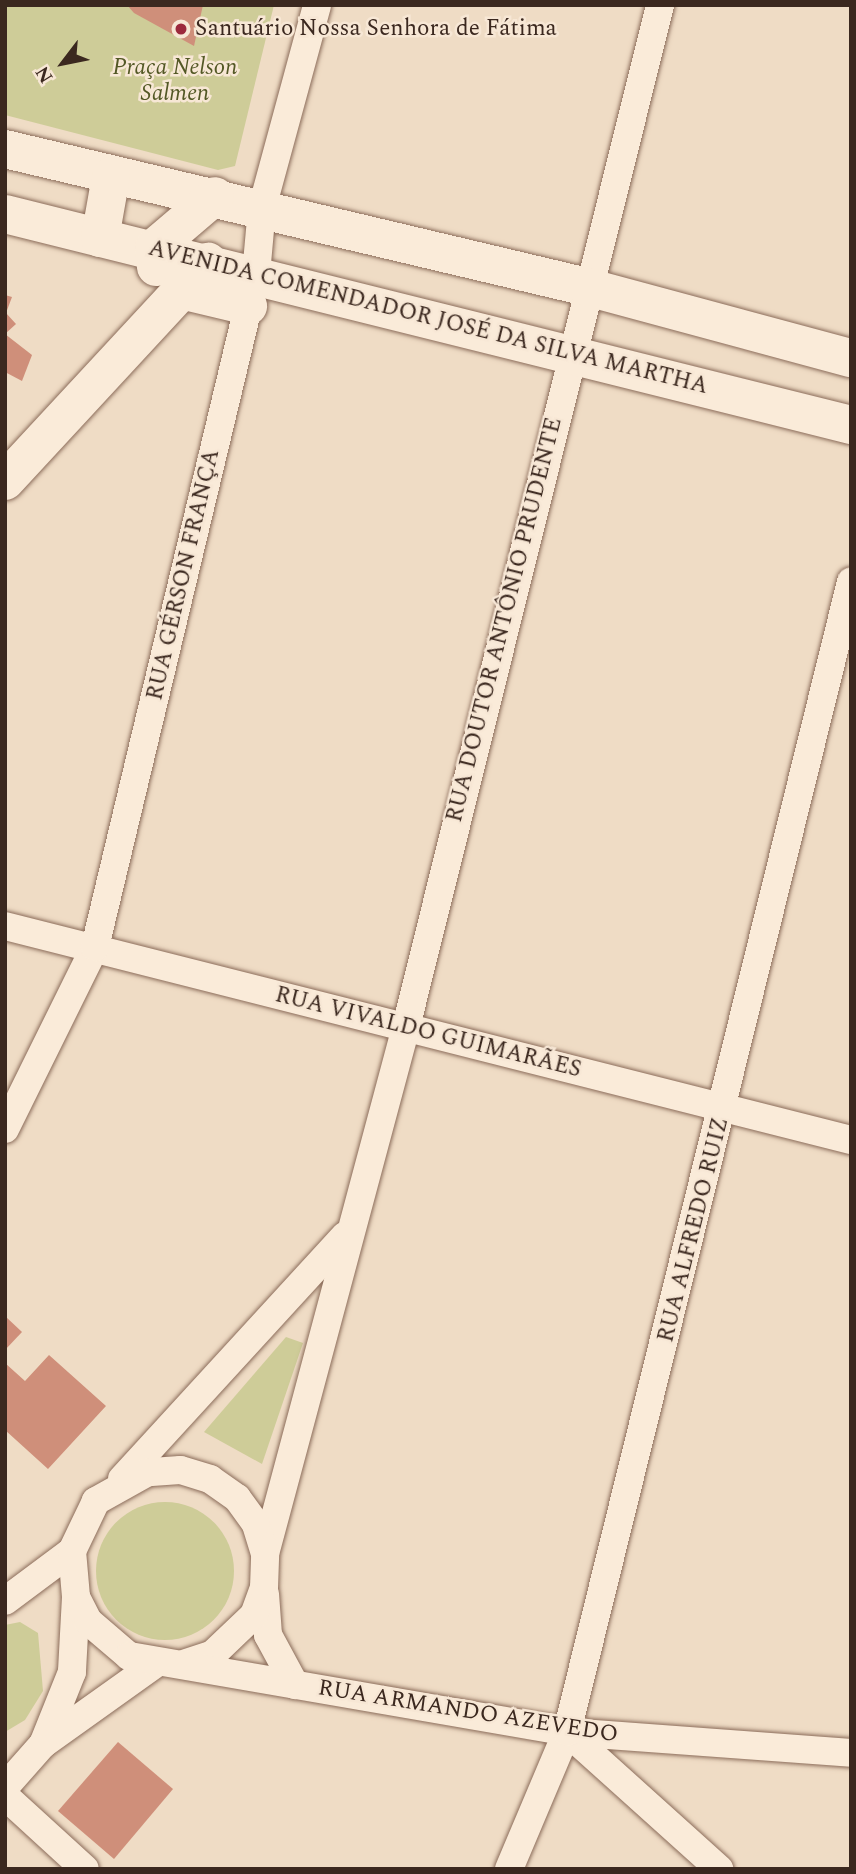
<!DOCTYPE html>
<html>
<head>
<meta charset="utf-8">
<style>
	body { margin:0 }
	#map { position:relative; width:856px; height:1874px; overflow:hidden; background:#efdcc5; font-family:Spectral,serif }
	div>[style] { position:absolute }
	.green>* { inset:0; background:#cecc98 }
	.round { border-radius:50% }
	.building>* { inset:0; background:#cf8f7a }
	.roads { filter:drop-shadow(0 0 2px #8b6c5a) drop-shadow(0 0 2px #8b6c5a) }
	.street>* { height:28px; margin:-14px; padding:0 14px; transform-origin:14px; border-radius:14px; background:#faebd9 }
	.secondary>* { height:38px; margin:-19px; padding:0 19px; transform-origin:19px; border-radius:19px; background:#faebd9 }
	.dots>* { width:19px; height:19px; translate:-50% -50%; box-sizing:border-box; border:4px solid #f7e7d5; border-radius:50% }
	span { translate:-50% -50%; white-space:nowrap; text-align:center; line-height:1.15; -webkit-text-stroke:5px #f7e7d5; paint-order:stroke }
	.poi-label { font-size:23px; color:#3b281f }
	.left { translate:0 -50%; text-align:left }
	.park-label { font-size:23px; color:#535825; font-style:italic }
	.street-label { font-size:23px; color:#3b281f }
	.frame { position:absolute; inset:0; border:7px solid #3b281f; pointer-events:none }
	.north { position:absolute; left:28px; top:28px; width:70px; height:70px; -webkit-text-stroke:5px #f7e7d5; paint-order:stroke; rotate:238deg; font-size:19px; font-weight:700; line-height:28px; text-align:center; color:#3b281f }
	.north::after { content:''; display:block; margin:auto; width:24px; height:32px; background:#3b281f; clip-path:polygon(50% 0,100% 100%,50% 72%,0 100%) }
</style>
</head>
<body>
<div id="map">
	<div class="green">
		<div style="clip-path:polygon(5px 5px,274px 5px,235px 166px,218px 170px,5px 115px)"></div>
		<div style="clip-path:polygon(286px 1337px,303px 1343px,262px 1464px,204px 1432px)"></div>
		<div class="round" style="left:96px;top:1502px;width:138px;height:138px"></div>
		<div style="clip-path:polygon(20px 1622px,38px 1633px,43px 1691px,25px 1720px,5px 1732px,5px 1625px)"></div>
	</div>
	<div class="building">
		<div style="clip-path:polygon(127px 5px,203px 5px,194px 46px,134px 13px)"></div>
		<div style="clip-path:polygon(5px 295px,12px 297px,6px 313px,16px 324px,5px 334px)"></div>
		<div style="clip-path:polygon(5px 334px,32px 355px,22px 381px,5px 372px)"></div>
		<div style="clip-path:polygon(5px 1316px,22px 1332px,5px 1350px)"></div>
		<div style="clip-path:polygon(49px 1355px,106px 1406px,48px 1469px,5px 1430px,5px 1363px,25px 1381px)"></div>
		<div style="clip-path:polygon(118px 1742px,173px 1789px,114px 1859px,58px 1811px)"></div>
	</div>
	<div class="roads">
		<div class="street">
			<div style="left:5px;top:926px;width:873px;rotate:14.2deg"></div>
			<div style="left:5px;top:1129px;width:203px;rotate:-63.7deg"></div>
			<div style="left:95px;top:947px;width:692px;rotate:-76.55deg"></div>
			<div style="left:256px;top:274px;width:66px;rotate:-84.8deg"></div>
			<div style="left:262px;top:208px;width:210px;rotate:-74.8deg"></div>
			<div style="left:122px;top:1479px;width:330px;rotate:-47.5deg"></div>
			<div style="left:265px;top:1554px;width:546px;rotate:-75.02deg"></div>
			<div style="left:406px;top:1027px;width:1053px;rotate:-76.04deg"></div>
			<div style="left:265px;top:1594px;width:41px;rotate:85.8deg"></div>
			<div style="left:268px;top:1635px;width:57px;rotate:61.6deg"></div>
			<div style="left:76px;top:1597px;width:75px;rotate:93.1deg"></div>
			<div style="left:72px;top:1672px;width:78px;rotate:111.9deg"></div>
			<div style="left:43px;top:1744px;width:138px;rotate:-35.5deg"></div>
			<div style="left:5px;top:1601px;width:84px;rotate:-36.7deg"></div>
			<div style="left:186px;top:1663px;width:28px;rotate:-18deg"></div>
			<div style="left:213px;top:1654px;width:57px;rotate:-43.6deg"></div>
			<div style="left:254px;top:1615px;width:29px;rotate:-70deg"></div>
			<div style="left:264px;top:1588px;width:34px;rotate:-88deg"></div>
			<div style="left:265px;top:1554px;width:31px;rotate:-107deg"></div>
			<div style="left:256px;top:1524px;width:32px;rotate:-126deg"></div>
			<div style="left:237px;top:1498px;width:33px;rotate:-145deg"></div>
			<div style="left:210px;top:1479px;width:31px;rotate:-163deg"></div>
			<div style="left:180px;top:1470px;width:32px;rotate:176deg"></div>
			<div style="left:148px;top:1472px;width:60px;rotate:150.9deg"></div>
			<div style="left:96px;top:1501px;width:55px;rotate:115.6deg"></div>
			<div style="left:72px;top:1551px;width:46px;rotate:85deg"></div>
			<div style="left:76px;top:1597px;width:27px;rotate:63deg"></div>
			<div style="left:88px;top:1621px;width:54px;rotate:40.5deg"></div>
			<div style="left:129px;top:1656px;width:445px;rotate:9.8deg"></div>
			<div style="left:567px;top:1732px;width:285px;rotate:4.2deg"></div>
			<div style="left:567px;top:1732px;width:205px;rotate:42deg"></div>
			<div style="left:5px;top:1787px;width:57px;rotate:-48.5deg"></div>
			<div style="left:5px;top:1796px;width:108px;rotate:42.4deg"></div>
			<div style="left:509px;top:1869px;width:149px;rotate:-67.1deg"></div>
			<div style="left:567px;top:1732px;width:1185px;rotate:-76.13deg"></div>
		</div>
		<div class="secondary">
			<div style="left:5px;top:149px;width:598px;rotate:13.34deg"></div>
			<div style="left:587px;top:287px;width:273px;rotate:15.1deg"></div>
			<div style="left:5px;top:214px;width:872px;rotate:14deg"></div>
			<div style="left:100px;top:238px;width:63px;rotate:-79.9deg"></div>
			<div style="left:156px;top:267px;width:19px;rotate:-96deg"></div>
			<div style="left:154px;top:248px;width:80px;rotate:-40.4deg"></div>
			<div style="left:181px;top:290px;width:69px;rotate:13.4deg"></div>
			<div style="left:5px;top:481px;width:299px;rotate:-47.2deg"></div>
		</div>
	</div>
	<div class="dots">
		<div style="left:181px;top:29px;background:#9c293c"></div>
	</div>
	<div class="poi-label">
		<span class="left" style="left:195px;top:29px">Santuário Nossa Senhora de Fátima</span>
	</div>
	<div class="park-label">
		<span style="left:175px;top:81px">Praça Nelson<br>Salmen</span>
	</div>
	<div class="street-label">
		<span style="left:428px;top:318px;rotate:14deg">AVENIDA COMENDADOR JOSÉ DA SILVA MARTHA</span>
		<span style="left:184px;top:575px;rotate:-77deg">RUA GÉRSON FRANÇA</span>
		<span style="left:505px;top:620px;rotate:-76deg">RUA DOUTOR ANTÔNIO PRUDENTE</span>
		<span style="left:428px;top:1033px;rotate:14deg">RUA VIVALDO GUIMARÃES</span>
		<span style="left:694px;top:1230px;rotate:-76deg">RUA ALFREDO RUIZ</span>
		<span style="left:468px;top:1712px;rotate:9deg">RUA ARMANDO AZEVEDO</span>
	</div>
	<div class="frame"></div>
	<div class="north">N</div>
</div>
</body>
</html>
